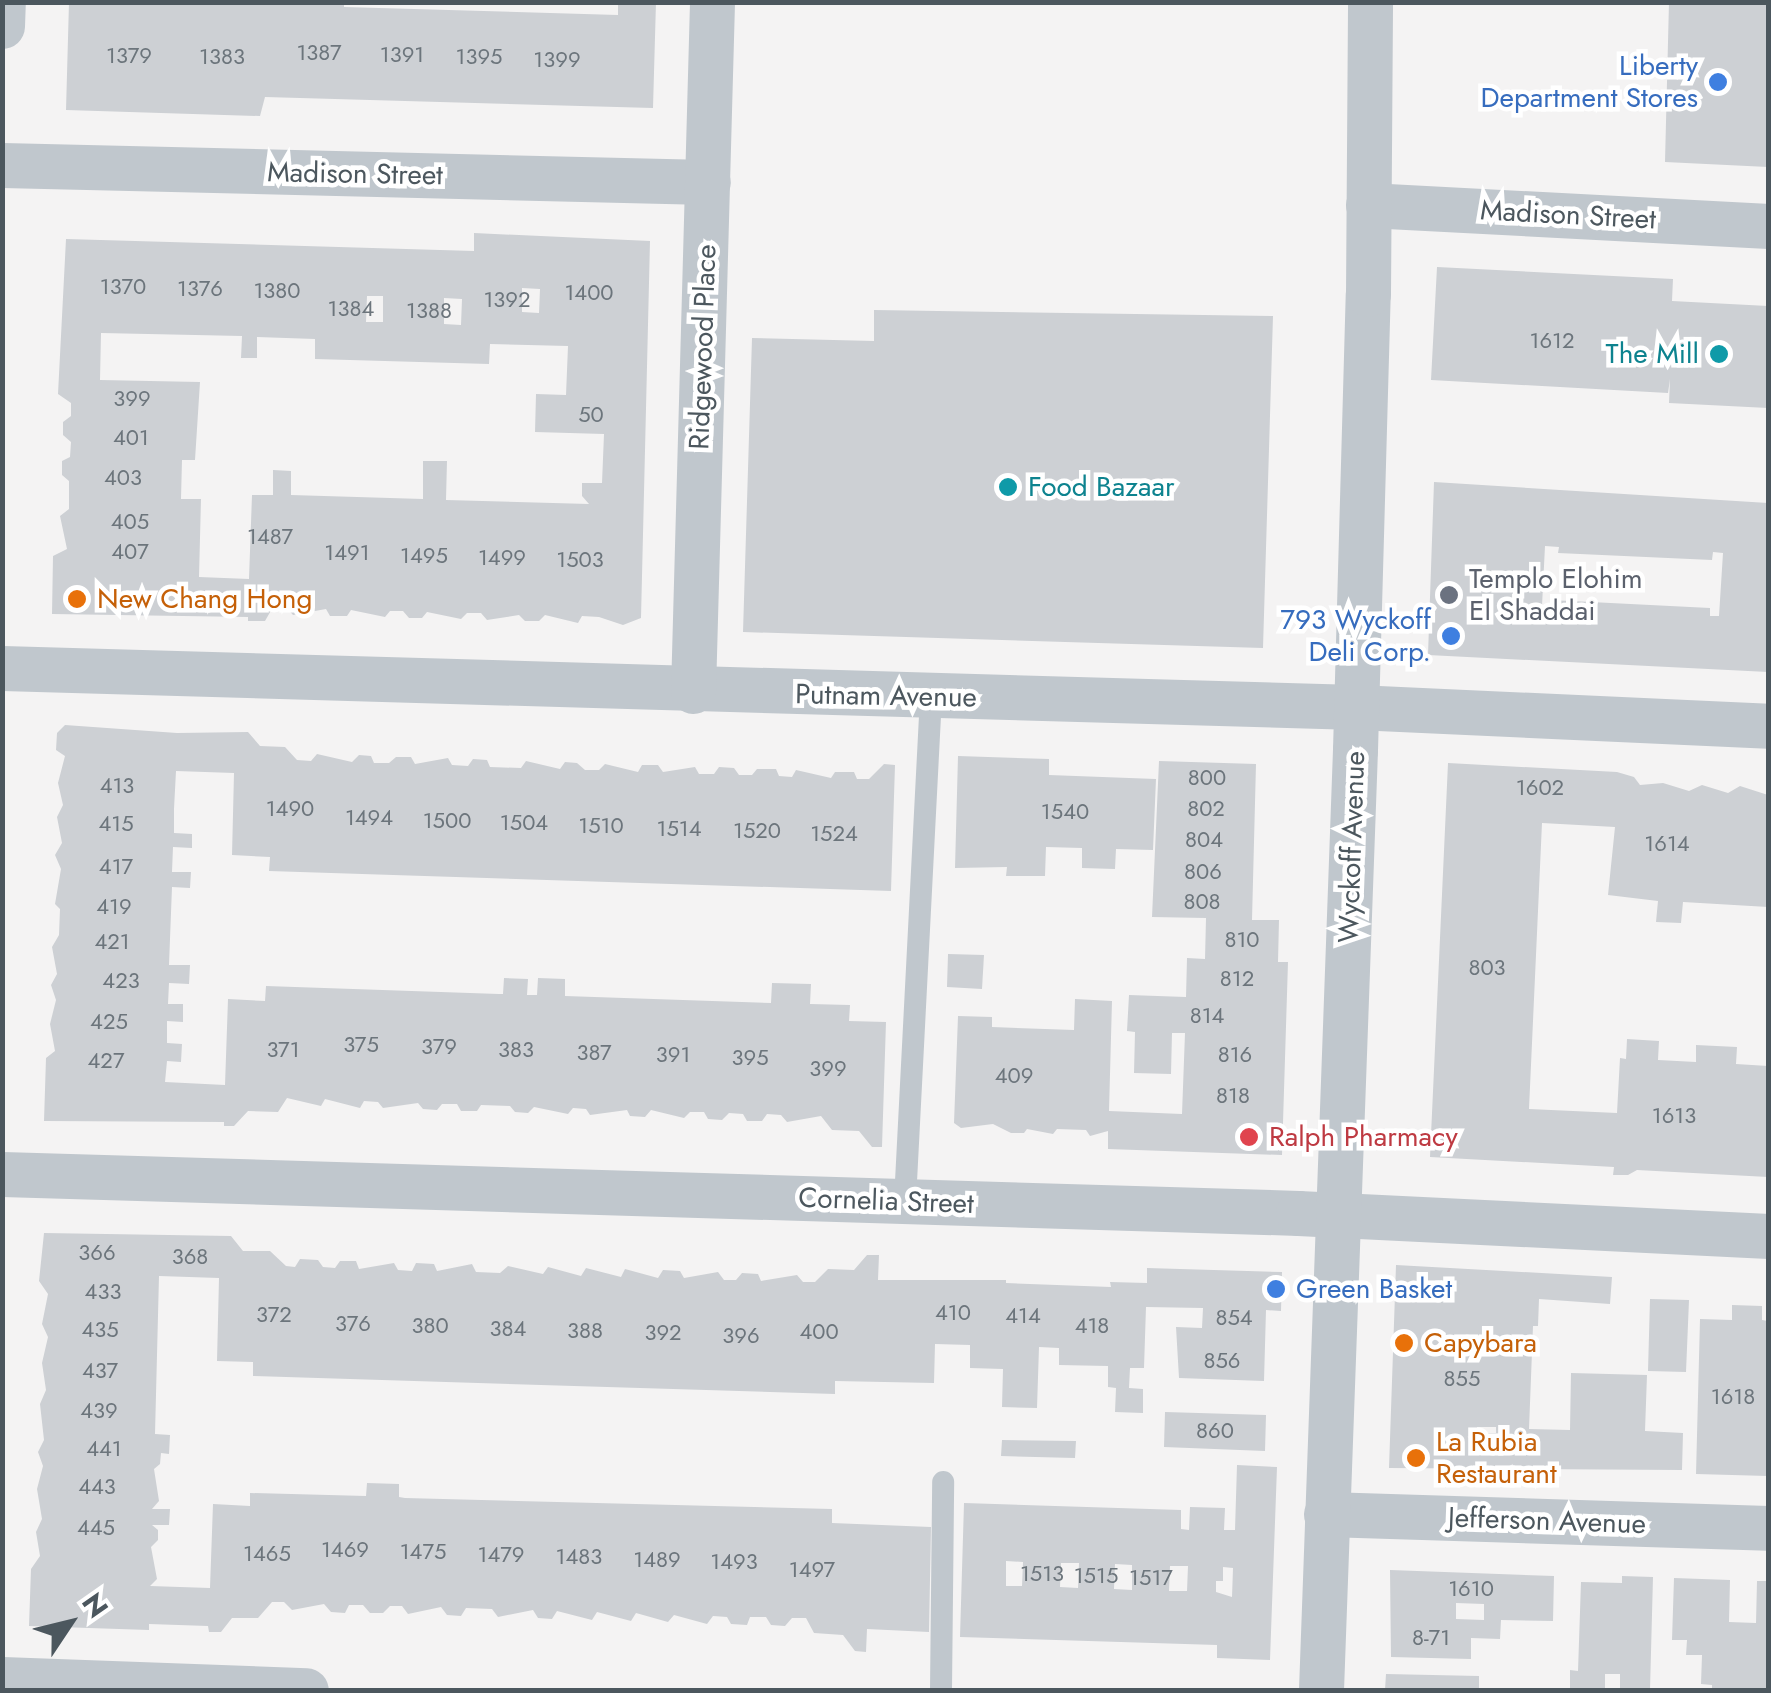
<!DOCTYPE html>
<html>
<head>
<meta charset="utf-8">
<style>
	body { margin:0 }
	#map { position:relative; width:1771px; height:1693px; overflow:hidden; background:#f4f3f3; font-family:Jost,sans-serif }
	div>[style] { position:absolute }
	.building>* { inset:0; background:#cdd0d4 }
	.service>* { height:22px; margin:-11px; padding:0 11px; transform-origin:11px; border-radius:11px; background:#c0c7cd }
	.minor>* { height:45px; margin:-22.5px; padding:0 22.5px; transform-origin:22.5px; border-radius:22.5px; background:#c0c7cd }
	.dots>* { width:28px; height:28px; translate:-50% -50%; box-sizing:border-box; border:5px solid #fff; border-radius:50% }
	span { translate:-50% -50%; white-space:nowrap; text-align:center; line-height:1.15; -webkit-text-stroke:9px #fff; paint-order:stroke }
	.number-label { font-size:22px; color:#6c757c }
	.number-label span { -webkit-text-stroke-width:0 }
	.shop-label { font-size:28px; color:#366cbe }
	.right { translate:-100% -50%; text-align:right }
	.left { translate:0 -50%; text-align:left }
	.street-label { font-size:28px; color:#4c575e }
	.culture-label { font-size:28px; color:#0d838f }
	.worship-label { font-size:28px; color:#5b616d }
	.food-label { font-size:28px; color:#c56008 }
	.health-label { font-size:28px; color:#be3a42 }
	.frame { position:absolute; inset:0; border:5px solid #4c575e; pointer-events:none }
	.north { position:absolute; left:20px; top:1573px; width:100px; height:100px; -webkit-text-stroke:8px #fff; paint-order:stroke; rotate:55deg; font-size:28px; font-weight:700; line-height:40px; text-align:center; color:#4c575e }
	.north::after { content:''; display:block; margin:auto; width:35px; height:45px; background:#4c575e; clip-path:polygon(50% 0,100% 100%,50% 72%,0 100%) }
</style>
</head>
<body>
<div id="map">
	<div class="building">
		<div style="clip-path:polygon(69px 2px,344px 2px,344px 7px,618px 15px,618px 2px,656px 2px,653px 108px,265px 97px,260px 116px,66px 110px)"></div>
		<div style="clip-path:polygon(1669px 2px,1768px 2px,1768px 167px,1665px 162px)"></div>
		<div style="clip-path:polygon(evenodd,474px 233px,650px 241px,641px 618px,623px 625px,599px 617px,582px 616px,578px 623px,545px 615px,539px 621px,525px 621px,519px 615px,487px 620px,481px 613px,467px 613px,461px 619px,427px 612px,422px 618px,409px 618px,403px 611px,390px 611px,385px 617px,351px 610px,347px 616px,330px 616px,326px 609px,293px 615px,287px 608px,273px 607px,265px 621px,248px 621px,248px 617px,52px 614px,53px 556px,67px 549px,60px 516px,69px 509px,69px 481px,62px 475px,62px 461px,70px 457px,71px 442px,63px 435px,63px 422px,71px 416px,71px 403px,58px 394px,66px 239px,474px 251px,474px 233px,522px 288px,540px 289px,539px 313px,522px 312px,522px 288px,474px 233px,367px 296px,383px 296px,383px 322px,366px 322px,367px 296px,474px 233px,444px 298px,462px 299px,461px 325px,444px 324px,444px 298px,474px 233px,101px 333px,242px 336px,241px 358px,257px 358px,257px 337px,315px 339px,315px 359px,489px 364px,490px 344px,568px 346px,566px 395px,536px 394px,535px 432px,604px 434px,602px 483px,582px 483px,582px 496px,589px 504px,446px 500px,447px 461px,423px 461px,423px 499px,291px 495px,291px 471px,273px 470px,273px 495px,252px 495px,249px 579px,199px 577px,201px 499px,181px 499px,182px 460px,195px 460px,200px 382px,100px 380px,101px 333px)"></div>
		<div style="clip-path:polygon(1437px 267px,1673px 279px,1672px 301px,1768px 306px,1768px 408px,1669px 403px,1670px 379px,1668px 393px,1431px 380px)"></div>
		<div style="clip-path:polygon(874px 310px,1273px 316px,1263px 648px,743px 632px,752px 338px,874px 341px)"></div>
		<div style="clip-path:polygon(evenodd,1434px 482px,1768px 503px,1768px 672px,1428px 655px,1434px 482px,1545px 546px,1559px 547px,1558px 553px,1712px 560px,1713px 552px,1723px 553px,1719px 616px,1710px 616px,1710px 608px,1551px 600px,1551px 606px,1542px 606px,1545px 546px)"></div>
		<div style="clip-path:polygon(65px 725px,177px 733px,248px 732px,260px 746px,285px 747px,297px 760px,311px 761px,317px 754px,352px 762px,359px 755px,371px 756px,374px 763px,389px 763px,396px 757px,411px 757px,415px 764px,448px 758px,452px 765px,468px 766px,473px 759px,487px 760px,490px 767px,521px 768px,526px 761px,560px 769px,565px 762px,577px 763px,585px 770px,599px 770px,605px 764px,638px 772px,642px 765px,658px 765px,663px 772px,695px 767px,699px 774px,714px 774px,719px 767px,734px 768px,739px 775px,752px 775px,757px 769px,776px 769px,779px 776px,792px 777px,796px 770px,831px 778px,835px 772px,854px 772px,857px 779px,869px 779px,884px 764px,895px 765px,891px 891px,269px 871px,270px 857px,232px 855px,234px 773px,176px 771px,174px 809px,174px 833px,192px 834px,192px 848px,173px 847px,172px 872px,191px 872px,190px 888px,172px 887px,169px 965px,190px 965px,189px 984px,169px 983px,168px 1004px,183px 1004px,183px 1022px,167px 1021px,167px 1043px,182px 1044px,181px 1062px,167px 1061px,165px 1082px,225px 1085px,228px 999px,265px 1001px,266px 986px,499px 994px,503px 994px,504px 978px,528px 979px,527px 995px,537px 995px,538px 978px,565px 979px,565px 996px,771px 1003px,772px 983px,811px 984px,810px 1004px,850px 1005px,849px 1021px,886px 1022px,882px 1147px,872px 1147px,859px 1131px,832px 1130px,821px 1116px,787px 1122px,781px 1115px,767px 1114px,762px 1121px,747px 1121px,743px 1114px,729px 1113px,722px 1120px,708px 1119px,704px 1112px,690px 1112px,684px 1118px,651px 1110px,645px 1117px,630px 1116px,627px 1110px,590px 1115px,586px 1109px,573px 1108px,568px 1114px,534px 1107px,528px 1113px,515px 1112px,510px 1106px,481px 1105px,477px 1111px,461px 1111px,457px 1104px,442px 1104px,437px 1110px,423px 1109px,418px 1103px,383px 1108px,378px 1102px,364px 1101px,360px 1108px,325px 1099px,321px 1106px,287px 1098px,278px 1112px,248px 1111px,234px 1126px,224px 1126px,224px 1122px,44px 1121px,46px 1058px,55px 1051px,50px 1024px,56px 1000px,51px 985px,57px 974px,52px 947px,59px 935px,60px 909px,55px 904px,61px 869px,55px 855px,62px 843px,57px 817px,63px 805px,58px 783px,65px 756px,56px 750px,57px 733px)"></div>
		<div style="clip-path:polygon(958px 756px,1049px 759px,1049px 775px,1156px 779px,1153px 850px,1116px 849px,1115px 869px,1082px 868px,1082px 848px,1046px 847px,1045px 876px,1006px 876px,1007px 867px,955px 868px)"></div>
		<div style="clip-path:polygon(1159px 761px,1256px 764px,1252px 920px,1279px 920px,1278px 962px,1288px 962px,1282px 1155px,1108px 1149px,1108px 1131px,1090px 1136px,1086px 1130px,1057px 1129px,1053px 1134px,1027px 1129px,1024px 1133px,1011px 1133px,993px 1124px,961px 1128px,954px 1123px,958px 1016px,992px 1017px,992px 1027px,1074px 1030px,1075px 999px,1112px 1001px,1109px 1111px,1182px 1114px,1185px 1033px,1172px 1033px,1171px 1074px,1134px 1073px,1135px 1032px,1127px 1031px,1129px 995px,1186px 997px,1187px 958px,1205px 959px,1206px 918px,1152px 917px)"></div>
		<div style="clip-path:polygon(1448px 763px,1617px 772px,1634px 777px,1640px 785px,1663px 783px,1689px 791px,1702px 785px,1728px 793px,1740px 786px,1768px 795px,1768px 907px,1683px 902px,1681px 923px,1656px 922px,1658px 901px,1608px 895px,1615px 827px,1542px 823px,1529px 1109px,1617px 1113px,1620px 1058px,1626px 1059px,1627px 1039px,1659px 1041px,1658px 1060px,1696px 1062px,1696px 1045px,1737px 1047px,1736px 1064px,1768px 1066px,1768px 1177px,1637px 1170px,1628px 1175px,1613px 1175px,1614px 1167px,1430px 1157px)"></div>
		<div style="clip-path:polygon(948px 954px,984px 955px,982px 989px,947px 987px)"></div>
		<div style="clip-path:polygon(44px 1233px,231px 1236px,243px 1251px,270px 1251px,286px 1266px,295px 1267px,300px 1259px,318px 1260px,323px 1267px,335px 1268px,340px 1261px,356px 1261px,359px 1269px,394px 1263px,398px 1270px,412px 1271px,416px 1263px,434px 1264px,437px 1271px,472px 1264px,476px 1272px,500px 1273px,508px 1266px,543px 1274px,548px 1267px,581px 1276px,586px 1268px,621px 1277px,625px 1269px,658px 1278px,663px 1270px,680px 1271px,684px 1278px,718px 1272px,724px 1280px,736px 1280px,742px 1273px,758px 1274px,761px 1281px,797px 1275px,803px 1282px,815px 1282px,828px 1269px,854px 1270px,867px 1255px,879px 1255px,878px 1280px,1006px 1280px,1006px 1283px,1111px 1287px,1110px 1282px,1147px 1283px,1147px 1268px,1282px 1272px,1281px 1311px,1266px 1310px,1264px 1381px,1179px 1378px,1176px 1327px,1202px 1328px,1203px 1308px,1146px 1307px,1144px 1368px,1130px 1368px,1129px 1388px,1143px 1389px,1143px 1413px,1115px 1412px,1116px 1388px,1108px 1387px,1108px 1366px,1059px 1365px,1059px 1348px,1039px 1347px,1037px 1408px,1002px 1407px,1003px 1369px,970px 1368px,970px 1345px,935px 1344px,934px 1383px,835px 1381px,835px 1394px,253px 1376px,253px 1362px,217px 1361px,219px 1278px,159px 1276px,155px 1434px,170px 1435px,169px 1454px,161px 1453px,160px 1464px,154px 1469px,159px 1501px,152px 1509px,170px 1509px,169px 1525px,152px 1525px,158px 1530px,158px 1540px,151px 1547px,157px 1579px,150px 1586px,210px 1588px,213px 1504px,250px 1506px,250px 1493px,366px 1496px,367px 1483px,399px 1484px,399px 1497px,405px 1498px,832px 1509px,832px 1523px,931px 1527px,929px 1632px,867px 1629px,866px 1652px,855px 1651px,843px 1635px,814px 1633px,806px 1618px,792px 1618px,785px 1626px,771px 1625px,766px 1617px,750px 1617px,747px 1625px,731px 1624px,727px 1617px,713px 1616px,707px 1624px,674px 1615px,668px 1622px,636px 1613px,631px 1621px,597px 1612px,592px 1620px,557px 1611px,552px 1619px,538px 1618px,533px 1610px,498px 1617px,492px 1609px,466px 1608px,461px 1616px,447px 1615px,441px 1607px,408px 1614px,402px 1606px,390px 1606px,383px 1613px,370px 1613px,363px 1605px,349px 1605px,345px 1613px,331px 1612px,324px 1604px,292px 1610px,284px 1602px,272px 1602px,258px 1618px,232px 1618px,221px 1632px,209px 1632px,208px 1626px,149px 1624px,149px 1630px,29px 1626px,31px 1569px,40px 1556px,36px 1532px,42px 1519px,37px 1489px,43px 1466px,38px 1452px,44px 1440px,40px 1404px,46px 1390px,42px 1363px,48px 1337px,42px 1324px,48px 1294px,39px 1281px)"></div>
		<div style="clip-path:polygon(evenodd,1396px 1265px,1612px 1277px,1610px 1304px,1539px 1299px,1538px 1326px,1533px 1326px,1529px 1429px,1570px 1430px,1571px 1373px,1647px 1375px,1645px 1431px,1683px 1433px,1682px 1470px,1389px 1468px,1396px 1265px,1477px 1427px,1496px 1427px,1496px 1433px,1477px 1433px,1477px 1427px)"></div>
		<div style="clip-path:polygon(1650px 1299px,1689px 1300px,1686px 1372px,1648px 1371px)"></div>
		<div style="clip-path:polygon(1732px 1305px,1762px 1306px,1762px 1320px,1768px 1321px,1768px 1476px,1696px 1474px,1700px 1319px,1732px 1320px)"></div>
		<div style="clip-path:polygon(1165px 1412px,1266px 1415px,1265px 1451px,1164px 1447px)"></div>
		<div style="clip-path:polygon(1002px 1440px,1076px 1441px,1075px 1458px,1001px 1456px)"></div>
		<div style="clip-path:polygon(evenodd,1237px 1465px,1277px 1467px,1270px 1660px,1217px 1658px,1217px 1645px,960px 1637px,964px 1503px,1181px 1510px,1181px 1529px,1189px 1530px,1190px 1507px,1225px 1508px,1224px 1530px,1235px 1530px,1237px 1465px,1006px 1561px,1023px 1562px,1022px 1586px,1006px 1586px,1006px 1561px,1237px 1465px,1061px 1563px,1079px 1563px,1078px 1588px,1060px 1587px,1061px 1563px,1237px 1465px,1115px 1564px,1132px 1565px,1132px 1590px,1114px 1589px,1115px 1564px,1237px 1465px,1170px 1566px,1188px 1566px,1187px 1591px,1169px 1591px,1170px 1566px,1237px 1465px,1223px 1567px,1233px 1568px,1232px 1597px,1216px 1592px,1216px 1581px,1223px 1581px,1223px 1567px)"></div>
		<div style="clip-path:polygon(evenodd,1390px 1570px,1554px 1576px,1553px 1621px,1501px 1620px,1500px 1639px,1471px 1638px,1471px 1659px,1391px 1657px,1390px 1570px,1456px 1603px,1484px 1604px,1484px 1620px,1456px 1619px,1456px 1603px)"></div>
		<div style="clip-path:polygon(1622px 1576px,1653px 1577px,1650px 1690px,1620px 1690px,1620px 1674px,1605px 1674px,1605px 1690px,1570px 1690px,1570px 1670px,1578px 1671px,1581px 1582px,1622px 1583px)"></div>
		<div style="clip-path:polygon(1674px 1578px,1730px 1580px,1729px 1622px,1756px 1623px,1757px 1581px,1768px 1581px,1768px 1690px,1712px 1690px,1712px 1685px,1701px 1684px,1702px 1655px,1686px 1655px,1687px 1640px,1672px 1640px)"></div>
		<div style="clip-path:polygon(1386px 1674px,1479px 1676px,1479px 1690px,1385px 1690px)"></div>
	</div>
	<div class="service">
		<div style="left:905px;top:1201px;width:505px;rotate:-87.05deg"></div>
		<div style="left:941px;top:1690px;width:208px;rotate:-89.4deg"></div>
	</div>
	<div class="minor">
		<div style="left:2px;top:26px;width:24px;rotate:-88deg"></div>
		<div style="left:2px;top:165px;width:706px;rotate:1.38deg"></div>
		<div style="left:1368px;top:205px;width:401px;rotate:3deg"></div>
		<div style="left:2px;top:668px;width:1355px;rotate:1.65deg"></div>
		<div style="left:1356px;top:707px;width:412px;rotate:2.6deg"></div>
		<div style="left:693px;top:691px;width:689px;rotate:-88.42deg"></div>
		<div style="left:2px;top:1174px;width:1297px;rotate:1.72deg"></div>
		<div style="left:1298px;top:1213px;width:471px;rotate:2.8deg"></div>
		<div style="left:1326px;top:1514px;width:442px;rotate:1.8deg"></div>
		<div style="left:2px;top:1679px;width:304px;rotate:2.1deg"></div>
		<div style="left:1321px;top:1690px;width:941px;rotate:-87.93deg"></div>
		<div style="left:1355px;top:750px;width:456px;rotate:-88.4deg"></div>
		<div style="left:1368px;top:294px;width:292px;rotate:-89.6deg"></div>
	</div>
	<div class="dots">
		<div style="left:1718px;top:82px;background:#3f7fe0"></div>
		<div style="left:1719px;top:354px;background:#0f9aa8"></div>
		<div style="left:1008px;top:487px;background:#0f9aa8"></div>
		<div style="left:1449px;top:595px;background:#6b7280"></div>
		<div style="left:77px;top:599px;background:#e8710a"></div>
		<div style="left:1451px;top:636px;background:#3f7fe0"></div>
		<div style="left:1249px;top:1137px;background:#e0444e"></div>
		<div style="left:1276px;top:1289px;background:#3f7fe0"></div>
		<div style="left:1404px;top:1343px;background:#e8710a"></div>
		<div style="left:1416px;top:1458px;background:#e8710a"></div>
	</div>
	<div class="number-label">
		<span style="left:319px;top:53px">1387</span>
		<span style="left:402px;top:55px">1391</span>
		<span style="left:129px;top:56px">1379</span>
		<span style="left:222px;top:57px">1383</span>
		<span style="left:479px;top:57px">1395</span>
		<span style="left:557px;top:60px">1399</span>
		<span style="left:123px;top:287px">1370</span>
		<span style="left:200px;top:289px">1376</span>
		<span style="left:277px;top:291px">1380</span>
		<span style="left:589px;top:293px">1400</span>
		<span style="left:507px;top:300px">1392</span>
		<span style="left:351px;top:309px">1384</span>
		<span style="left:429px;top:311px">1388</span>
		<span style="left:1552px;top:341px">1612</span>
		<span style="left:132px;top:399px">399</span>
		<span style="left:591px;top:415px">50</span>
		<span style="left:131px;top:438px">401</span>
		<span style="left:123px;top:478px">403</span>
		<span style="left:130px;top:522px">405</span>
		<span style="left:270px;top:537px">1487</span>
		<span style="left:130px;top:552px">407</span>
		<span style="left:347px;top:553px">1491</span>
		<span style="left:424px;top:556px">1495</span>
		<span style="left:502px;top:558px">1499</span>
		<span style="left:580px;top:560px">1503</span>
		<span style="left:1207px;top:778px">800</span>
		<span style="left:117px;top:786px">413</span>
		<span style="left:1540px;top:788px">1602</span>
		<span style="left:290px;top:809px">1490</span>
		<span style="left:1206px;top:809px">802</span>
		<span style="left:1065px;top:812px">1540</span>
		<span style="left:369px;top:818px">1494</span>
		<span style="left:447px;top:821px">1500</span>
		<span style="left:524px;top:823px">1504</span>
		<span style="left:116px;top:824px">415</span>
		<span style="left:601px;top:826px">1510</span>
		<span style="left:679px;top:829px">1514</span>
		<span style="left:757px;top:831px">1520</span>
		<span style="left:834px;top:834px">1524</span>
		<span style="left:1204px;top:840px">804</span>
		<span style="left:1667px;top:844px">1614</span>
		<span style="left:116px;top:867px">417</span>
		<span style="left:1203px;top:872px">806</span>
		<span style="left:1202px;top:902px">808</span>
		<span style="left:114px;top:907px">419</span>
		<span style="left:1242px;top:940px">810</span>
		<span style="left:112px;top:942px">421</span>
		<span style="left:1487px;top:968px">803</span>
		<span style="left:1237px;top:979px">812</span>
		<span style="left:121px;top:981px">423</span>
		<span style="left:1207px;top:1016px">814</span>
		<span style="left:109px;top:1022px">425</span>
		<span style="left:361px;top:1045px">375</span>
		<span style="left:439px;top:1047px">379</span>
		<span style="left:283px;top:1050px">371</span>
		<span style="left:516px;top:1050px">383</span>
		<span style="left:594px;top:1053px">387</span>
		<span style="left:673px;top:1055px">391</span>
		<span style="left:1235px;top:1055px">816</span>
		<span style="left:750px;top:1058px">395</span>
		<span style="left:106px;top:1061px">427</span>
		<span style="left:828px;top:1069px">399</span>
		<span style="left:1014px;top:1076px">409</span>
		<span style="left:1233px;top:1096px">818</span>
		<span style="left:1674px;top:1116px">1613</span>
		<span style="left:97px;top:1253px">366</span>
		<span style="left:190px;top:1257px">368</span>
		<span style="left:103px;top:1292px">433</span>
		<span style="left:953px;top:1313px">410</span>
		<span style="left:274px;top:1315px">372</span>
		<span style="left:1023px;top:1316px">414</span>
		<span style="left:1234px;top:1318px">854</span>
		<span style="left:353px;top:1324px">376</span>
		<span style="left:430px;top:1326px">380</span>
		<span style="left:1092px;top:1326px">418</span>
		<span style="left:508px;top:1329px">384</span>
		<span style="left:100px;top:1330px">435</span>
		<span style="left:585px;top:1331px">388</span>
		<span style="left:819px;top:1332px">400</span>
		<span style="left:663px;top:1333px">392</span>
		<span style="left:741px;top:1336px">396</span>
		<span style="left:1222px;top:1361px">856</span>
		<span style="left:100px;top:1371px">437</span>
		<span style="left:1462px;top:1379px">855</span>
		<span style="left:1733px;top:1397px">1618</span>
		<span style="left:99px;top:1411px">439</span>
		<span style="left:1215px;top:1431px">860</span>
		<span style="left:104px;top:1449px">441</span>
		<span style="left:97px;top:1487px">443</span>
		<span style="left:96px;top:1528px">445</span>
		<span style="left:345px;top:1550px">1469</span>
		<span style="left:423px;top:1552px">1475</span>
		<span style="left:267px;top:1554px">1465</span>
		<span style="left:501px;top:1555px">1479</span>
		<span style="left:579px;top:1557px">1483</span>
		<span style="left:657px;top:1560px">1489</span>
		<span style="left:734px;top:1562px">1493</span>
		<span style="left:812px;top:1570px">1497</span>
		<span style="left:1042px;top:1574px">1513</span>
		<span style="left:1096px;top:1576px">1515</span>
		<span style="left:1151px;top:1578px">1517</span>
		<span style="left:1471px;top:1589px">1610</span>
		<span style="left:1431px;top:1638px">8-71</span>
	</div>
	<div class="shop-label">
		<span class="right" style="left:1698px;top:82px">Liberty<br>Department Stores</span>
		<span class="right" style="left:1431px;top:636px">793 Wyckoff<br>Deli Corp.</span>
		<span class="left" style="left:1296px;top:1289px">Green Basket</span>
	</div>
	<div class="street-label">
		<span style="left:355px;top:174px;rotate:1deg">Madison Street</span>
		<span style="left:1568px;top:215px;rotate:3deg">Madison Street</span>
		<span style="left:703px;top:347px;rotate:-88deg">Ridgewood Place</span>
		<span style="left:886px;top:696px;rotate:1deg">Putnam Avenue</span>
		<span style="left:1352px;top:847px;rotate:-88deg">Wyckoff Avenue</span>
		<span style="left:886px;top:1201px;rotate:2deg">Cornelia Street</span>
		<span style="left:1547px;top:1521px;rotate:2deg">Jefferson Avenue</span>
	</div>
	<div class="culture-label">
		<span class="right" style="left:1699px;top:354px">The Mill</span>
		<span class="left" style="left:1028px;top:487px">Food Bazaar</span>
	</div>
	<div class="worship-label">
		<span class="left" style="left:1469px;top:595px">Templo Elohim<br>El Shaddai</span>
	</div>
	<div class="food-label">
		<span class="left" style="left:97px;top:599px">New Chang Hong</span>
		<span class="left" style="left:1424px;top:1343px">Capybara</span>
		<span class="left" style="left:1436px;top:1458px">La Rubia<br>Restaurant</span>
	</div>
	<div class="health-label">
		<span class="left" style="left:1269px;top:1137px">Ralph Pharmacy</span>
	</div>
	<div class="frame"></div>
	<div class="north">N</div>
</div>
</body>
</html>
